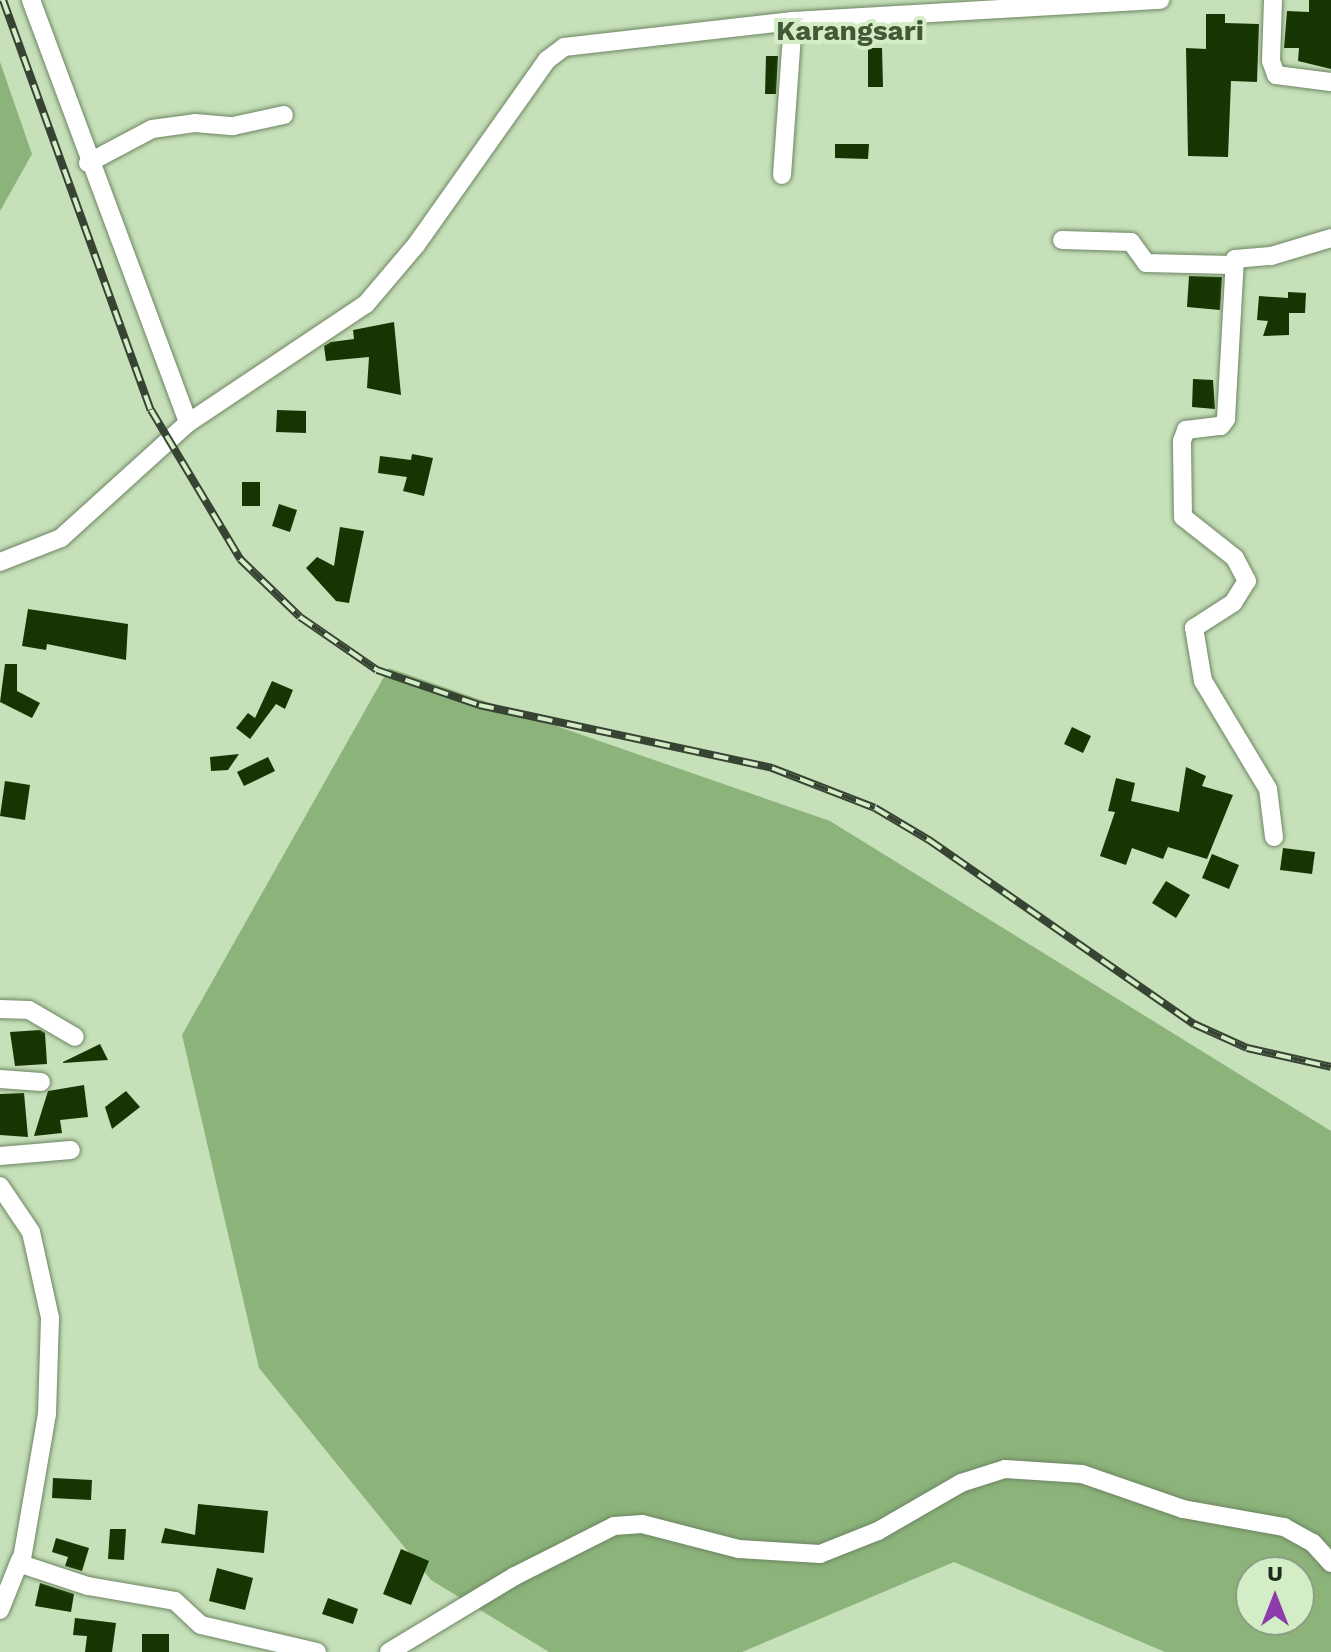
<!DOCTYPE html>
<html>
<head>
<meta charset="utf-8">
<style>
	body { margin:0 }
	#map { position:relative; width:1331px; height:1652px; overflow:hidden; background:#c6e0ba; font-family:"Work Sans",sans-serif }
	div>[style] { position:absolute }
	.green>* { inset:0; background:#8cb37a }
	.building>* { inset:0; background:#173502 }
	.roads { filter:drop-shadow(0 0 2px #6d8562) drop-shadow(0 0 2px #6d8562) }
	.minor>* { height:18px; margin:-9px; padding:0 9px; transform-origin:9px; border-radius:9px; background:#fff }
	.rail>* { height:8px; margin-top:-4px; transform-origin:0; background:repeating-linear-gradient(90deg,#d3edc7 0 15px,#384433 0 30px); box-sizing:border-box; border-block:2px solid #384433 }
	span { translate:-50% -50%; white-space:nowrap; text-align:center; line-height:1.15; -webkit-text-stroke:8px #d3edc7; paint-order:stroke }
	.quarter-label { font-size:28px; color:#425837; font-weight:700 }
	.north { position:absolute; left:1235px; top:1556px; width:80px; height:80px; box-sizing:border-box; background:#d3edc7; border:2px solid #8c9f83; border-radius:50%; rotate:0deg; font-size:22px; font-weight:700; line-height:32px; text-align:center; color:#212b1d }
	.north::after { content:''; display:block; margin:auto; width:28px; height:36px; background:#8d3cab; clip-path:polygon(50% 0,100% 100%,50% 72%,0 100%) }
</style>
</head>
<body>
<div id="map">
	<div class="green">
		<div style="clip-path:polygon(0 62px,32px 154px,0 211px)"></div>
		<div style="clip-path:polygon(evenodd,389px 668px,830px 821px,1331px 1131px,1331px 1652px,1165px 1652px,954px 1562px,742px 1652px,549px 1652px,431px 1580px,259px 1368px,182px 1035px,389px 668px,1251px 1572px,1299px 1572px,1299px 1620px,1251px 1620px,1251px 1572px)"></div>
	</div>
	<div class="building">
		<div style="clip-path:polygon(1309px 0,1331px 0,1331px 69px,1298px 61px,1299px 48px,1284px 48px,1287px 11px,1309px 12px)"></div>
		<div style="clip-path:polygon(1206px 14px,1225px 14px,1225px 23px,1259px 24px,1257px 82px,1231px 81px,1228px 157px,1188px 156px,1186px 48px,1206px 49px)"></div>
		<div style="clip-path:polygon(868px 48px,882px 48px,883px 87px,868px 87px)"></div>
		<div style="clip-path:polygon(766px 56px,778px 56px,776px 94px,765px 94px)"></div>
		<div style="clip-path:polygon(835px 144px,869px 144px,868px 159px,835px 158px)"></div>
		<div style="clip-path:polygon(1189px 276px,1222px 277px,1220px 310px,1187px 307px)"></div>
		<div style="clip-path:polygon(1288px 292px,1306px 293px,1305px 313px,1289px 313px,1289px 335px,1263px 336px,1268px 321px,1257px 320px,1259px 296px,1288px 298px)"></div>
		<div style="clip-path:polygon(394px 322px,401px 395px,367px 388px,369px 357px,326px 361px,324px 346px,331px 342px,354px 339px,353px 330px)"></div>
		<div style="clip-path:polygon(1193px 379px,1213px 380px,1215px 409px,1192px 407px)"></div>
		<div style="clip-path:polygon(277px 410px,306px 411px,306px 433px,276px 432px)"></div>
		<div style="clip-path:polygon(412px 454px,433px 458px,424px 496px,403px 491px,407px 477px,378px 473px,380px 456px,411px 460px)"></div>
		<div style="clip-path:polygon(242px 482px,260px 482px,260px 506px,242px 506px)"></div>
		<div style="clip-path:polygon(279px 504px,297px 510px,290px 532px,272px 526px)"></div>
		<div style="clip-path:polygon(340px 527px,364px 531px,349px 603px,336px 601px,306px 568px,317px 557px,334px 566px)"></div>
		<div style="clip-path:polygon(28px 609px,128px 624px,126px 660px,47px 644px,46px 650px,22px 646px)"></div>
		<div style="clip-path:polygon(5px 664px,17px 664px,17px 691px,40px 703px,32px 718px,0 702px)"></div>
		<div style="clip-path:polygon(272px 681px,293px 690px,285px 709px,276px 704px,250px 739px,236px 728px,248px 713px,255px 718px)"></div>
		<div style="clip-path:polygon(1072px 727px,1091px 736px,1083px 753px,1064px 744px)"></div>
		<div style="clip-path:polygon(239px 754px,228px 770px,211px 771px,210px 757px)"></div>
		<div style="clip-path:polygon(268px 757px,275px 771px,244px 786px,237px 772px)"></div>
		<div style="clip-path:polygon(1186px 767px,1206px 776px,1202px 786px,1233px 795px,1207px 859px,1168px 847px,1163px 859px,1132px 848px,1126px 865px,1100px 856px,1115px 812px,1108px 811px,1116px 778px,1135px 783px,1131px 801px,1179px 812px)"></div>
		<div style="clip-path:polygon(5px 781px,30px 785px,25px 820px,0 816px)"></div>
		<div style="clip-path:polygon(1283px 848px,1315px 852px,1312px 874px,1280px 870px)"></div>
		<div style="clip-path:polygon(1212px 854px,1239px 865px,1229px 889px,1202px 878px)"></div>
		<div style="clip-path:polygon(1166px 881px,1190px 895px,1176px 918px,1152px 903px)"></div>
		<div style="clip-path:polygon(40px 1030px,45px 1033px,47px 1064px,15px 1066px,10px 1032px)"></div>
		<div style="clip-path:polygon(100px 1044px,108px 1060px,63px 1063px,63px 1062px)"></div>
		<div style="clip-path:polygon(84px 1085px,88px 1117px,60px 1120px,62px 1133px,34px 1136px,48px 1091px)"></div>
		<div style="clip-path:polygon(126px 1091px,140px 1107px,112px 1129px,105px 1107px)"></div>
		<div style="clip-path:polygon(24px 1093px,28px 1137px,0 1135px,0 1094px)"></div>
		<div style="clip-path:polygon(53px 1478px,92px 1480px,91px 1500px,52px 1498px)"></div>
		<div style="clip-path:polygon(198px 1504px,268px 1511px,264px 1553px,161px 1543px,165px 1528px,195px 1535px)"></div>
		<div style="clip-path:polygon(110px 1529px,126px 1529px,124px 1560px,108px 1559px)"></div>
		<div style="clip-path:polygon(56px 1538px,89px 1548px,82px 1571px,65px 1566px,68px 1557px,52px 1552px)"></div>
		<div style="clip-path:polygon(401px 1549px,429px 1561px,411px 1605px,383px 1594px)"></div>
		<div style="clip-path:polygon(217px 1568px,253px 1578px,245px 1610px,209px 1601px)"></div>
		<div style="clip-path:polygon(40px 1583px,74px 1594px,71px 1612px,35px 1606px)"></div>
		<div style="clip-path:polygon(328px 1598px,358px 1609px,353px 1624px,322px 1614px)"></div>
		<div style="clip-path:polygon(75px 1618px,116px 1623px,112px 1652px,85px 1652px,87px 1636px,73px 1635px)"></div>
		<div style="clip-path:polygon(142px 1634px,169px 1634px,169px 1652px,142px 1652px)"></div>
	</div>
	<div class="roads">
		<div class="minor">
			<div style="left:31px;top:0;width:451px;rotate:69.6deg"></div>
			<div style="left:1273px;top:0;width:61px;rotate:91.9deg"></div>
			<div style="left:1271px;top:61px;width:15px;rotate:70deg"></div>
			<div style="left:1276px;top:75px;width:55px;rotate:7.3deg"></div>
			<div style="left:88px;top:163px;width:72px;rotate:-28deg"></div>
			<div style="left:152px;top:129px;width:43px;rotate:-7.9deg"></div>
			<div style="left:195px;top:123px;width:38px;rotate:5deg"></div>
			<div style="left:233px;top:126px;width:52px;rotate:-12.2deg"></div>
			<div style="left:782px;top:175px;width:154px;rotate:-85.9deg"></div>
			<div style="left:1062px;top:240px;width:69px;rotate:1.7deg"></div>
			<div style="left:1131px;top:242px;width:26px;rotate:54deg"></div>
			<div style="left:1146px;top:263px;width:86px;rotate:1.3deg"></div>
			<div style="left:0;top:562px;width:66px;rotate:-21.5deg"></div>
			<div style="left:61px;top:538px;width:171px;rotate:-42.2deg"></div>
			<div style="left:188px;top:423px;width:214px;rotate:-33.8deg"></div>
			<div style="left:366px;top:304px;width:77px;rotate:-49.7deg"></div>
			<div style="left:416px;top:245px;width:227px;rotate:-54.7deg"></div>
			<div style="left:547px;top:60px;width:21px;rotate:-37deg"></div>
			<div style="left:564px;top:47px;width:230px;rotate:-6.5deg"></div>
			<div style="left:793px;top:21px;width:368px;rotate:-3.3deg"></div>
			<div style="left:1274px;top:837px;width:48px;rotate:-97.1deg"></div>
			<div style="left:1268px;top:789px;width:126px;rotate:-121deg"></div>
			<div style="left:1203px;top:681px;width:54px;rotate:-99.6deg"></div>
			<div style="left:1194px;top:628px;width:46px;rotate:-32.7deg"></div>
			<div style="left:1233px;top:603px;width:26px;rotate:-58deg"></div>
			<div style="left:1247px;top:581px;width:26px;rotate:-118deg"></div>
			<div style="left:1235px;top:558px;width:66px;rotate:-141.7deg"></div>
			<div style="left:1183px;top:517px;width:76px;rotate:-90.8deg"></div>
			<div style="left:1182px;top:441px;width:12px;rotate:-70deg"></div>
			<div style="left:1186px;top:430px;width:35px;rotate:-7deg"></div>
			<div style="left:1221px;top:426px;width:9px;rotate:-54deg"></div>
			<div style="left:1226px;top:419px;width:160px;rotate:-86.8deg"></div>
			<div style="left:1235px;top:259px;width:36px;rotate:-5deg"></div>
			<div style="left:1271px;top:256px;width:63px;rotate:-16.7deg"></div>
			<div style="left:0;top:1009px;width:29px;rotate:2deg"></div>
			<div style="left:29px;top:1010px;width:53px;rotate:30.4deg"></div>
			<div style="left:0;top:1079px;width:41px;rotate:4.2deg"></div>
			<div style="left:0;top:1156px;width:71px;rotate:-4.8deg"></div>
			<div style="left:0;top:1186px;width:55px;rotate:56deg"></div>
			<div style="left:31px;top:1232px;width:88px;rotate:77.5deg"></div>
			<div style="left:50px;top:1318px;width:96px;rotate:91.8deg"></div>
			<div style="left:47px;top:1414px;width:152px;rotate:99.8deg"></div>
			<div style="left:21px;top:1564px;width:71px;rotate:18.2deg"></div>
			<div style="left:88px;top:1586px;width:88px;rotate:9.8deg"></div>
			<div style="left:175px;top:1601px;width:35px;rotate:43deg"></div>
			<div style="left:201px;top:1625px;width:119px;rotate:13.1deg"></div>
			<div style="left:0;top:1610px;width:54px;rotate:-68.2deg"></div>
			<div style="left:389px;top:1652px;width:147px;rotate:-31.1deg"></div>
			<div style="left:515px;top:1576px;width:111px;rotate:-26.8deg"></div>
			<div style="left:614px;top:1526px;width:28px;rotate:-4deg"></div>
			<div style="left:642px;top:1524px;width:100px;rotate:14.5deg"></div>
			<div style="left:739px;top:1549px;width:81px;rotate:3.5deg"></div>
			<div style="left:820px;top:1554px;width:62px;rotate:-21.6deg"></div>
			<div style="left:878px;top:1531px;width:96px;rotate:-30deg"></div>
			<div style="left:961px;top:1483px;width:46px;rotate:-17.7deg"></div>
			<div style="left:1005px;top:1469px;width:77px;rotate:3.7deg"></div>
			<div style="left:1082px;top:1474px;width:107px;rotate:19.1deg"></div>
			<div style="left:1183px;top:1509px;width:103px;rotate:10.1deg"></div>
			<div style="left:1284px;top:1527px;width:33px;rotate:29deg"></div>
			<div style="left:1313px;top:1543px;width:27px;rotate:48deg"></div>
		</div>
	</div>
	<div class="rail">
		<div style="left:3px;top:0;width:436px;rotate:70.2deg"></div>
		<div style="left:151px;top:410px;width:174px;rotate:59.1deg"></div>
		<div style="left:240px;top:559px;width:83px;rotate:44deg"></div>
		<div style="left:300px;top:617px;width:93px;rotate:34.5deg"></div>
		<div style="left:377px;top:670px;width:108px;rotate:18.9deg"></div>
		<div style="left:479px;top:705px;width:300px;rotate:12.1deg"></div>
		<div style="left:772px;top:768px;width:110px;rotate:21.2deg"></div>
		<div style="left:875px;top:808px;width:63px;rotate:30.7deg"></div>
		<div style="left:929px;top:840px;width:323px;rotate:34.8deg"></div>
		<div style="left:1194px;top:1024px;width:58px;rotate:24.4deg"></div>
		<div style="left:1247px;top:1048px;width:86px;rotate:12.7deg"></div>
	</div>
	<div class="quarter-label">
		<span style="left:850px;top:31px">Karangsari</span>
	</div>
	<div class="north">U</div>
</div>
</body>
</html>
